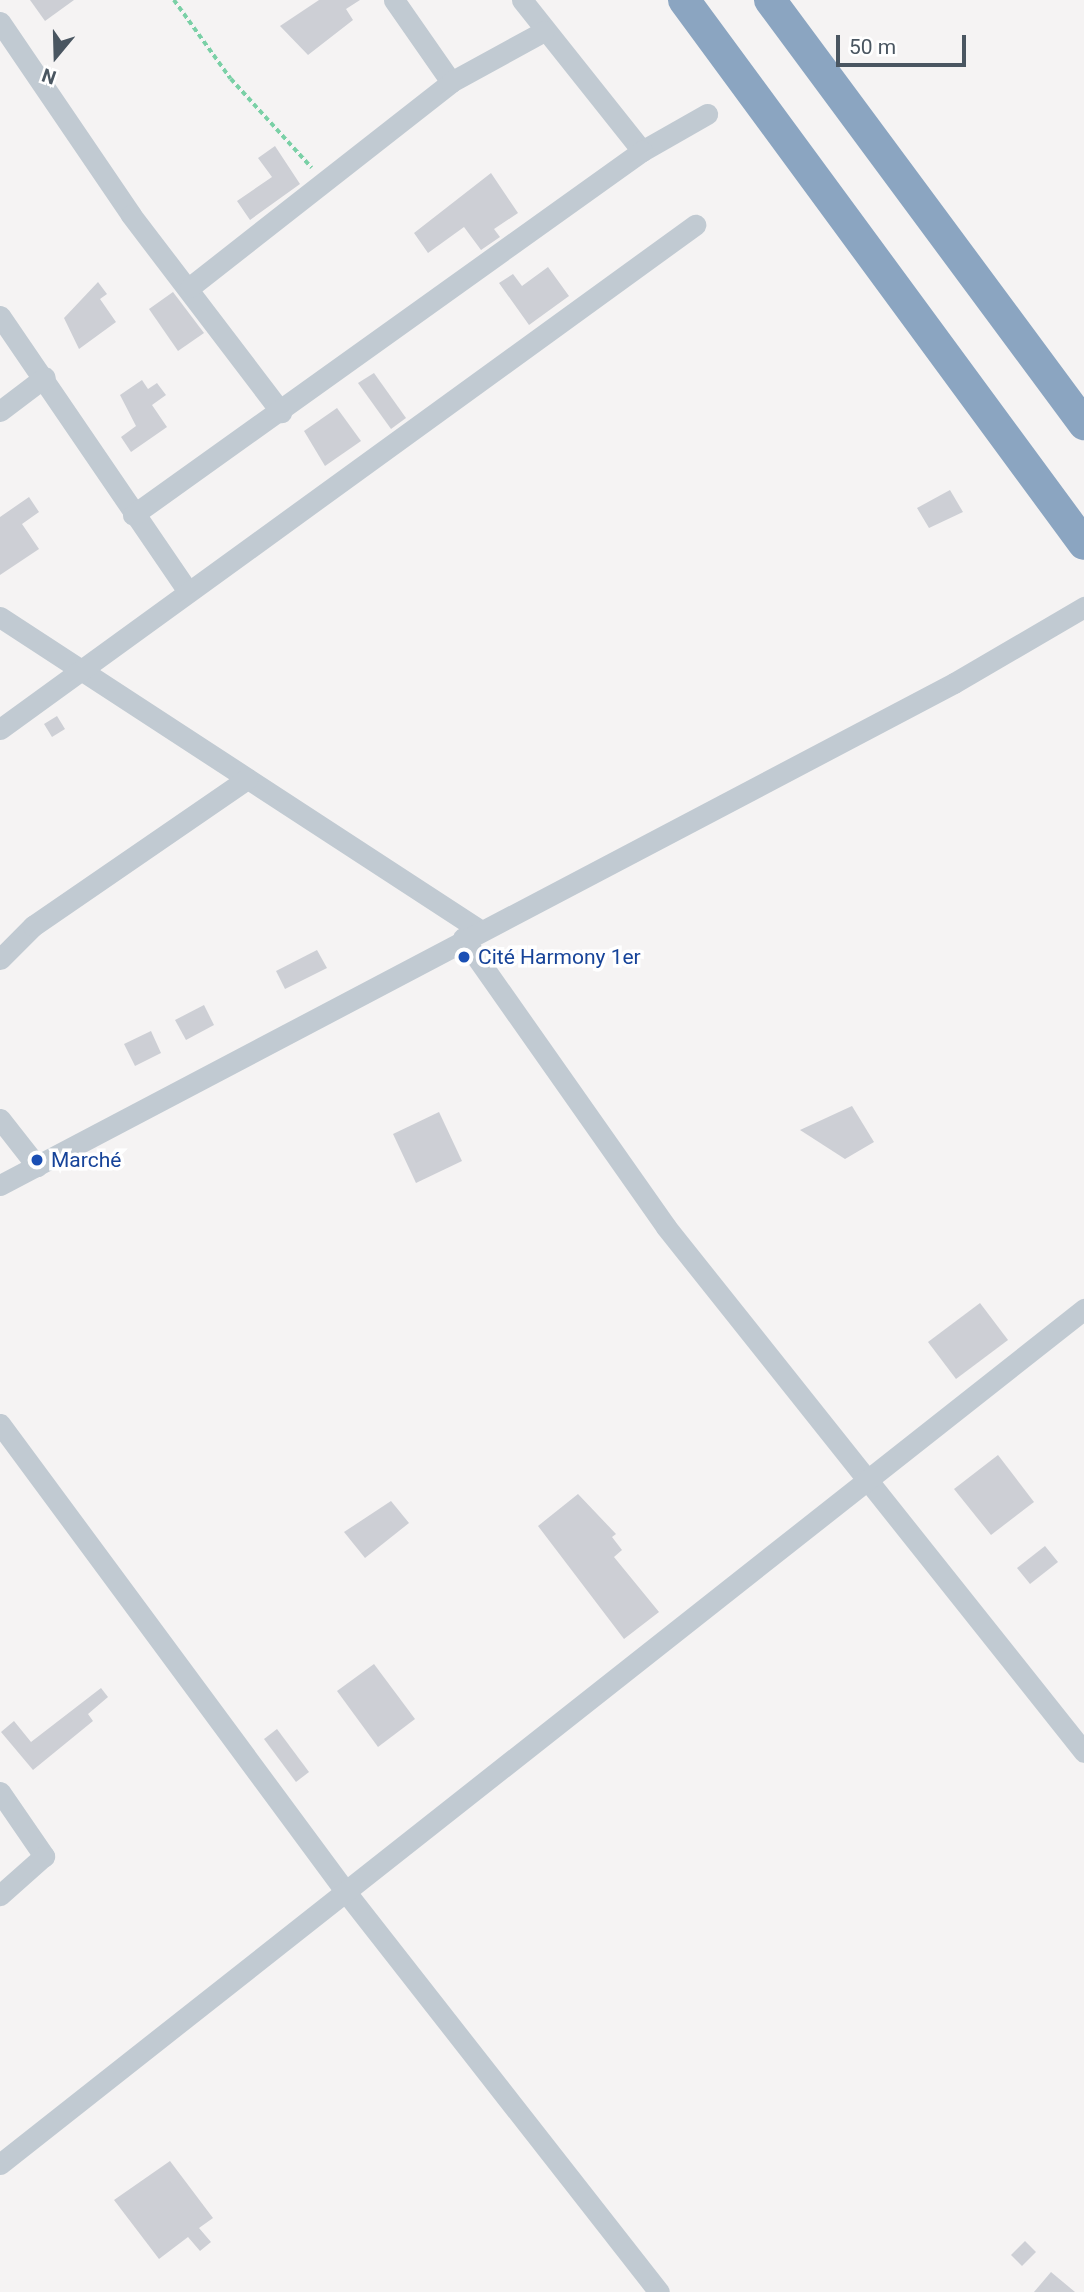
<!DOCTYPE html>
<html>
<head>
<meta charset="utf-8">
<style>
	body { margin:0 }
	#map { position:relative; width:1084px; height:2292px; overflow:hidden; background:#f5f3f3; font-family:Roboto,sans-serif }
	div>[style] { position:absolute }
	.building>* { inset:0; background:#cdcfd5 }
	.path>* { height:3.5px; margin-top:-1.75px; transform-origin:0; background:repeating-linear-gradient(90deg,#7ad0a6 0 5px,transparent 0 8.5px) }
	.minor>* { height:21px; margin:-10.5px; padding:0 10.5px; transform-origin:10.5px; border-radius:10.5px; background:#c1cad2 }
	.highway>* { height:32px; margin:-16px; padding:0 16px; transform-origin:16px; border-radius:16px; background:#8ba5c1 }
	.dots>* { width:19px; height:19px; translate:-50% -50%; box-sizing:border-box; border:4px solid #fff; border-radius:50% }
	span { translate:-50% -50%; white-space:nowrap; text-align:center; line-height:1.15; -webkit-text-stroke:7px #fff; paint-order:stroke }
	.transit-label { font-size:21px; color:#164399 }
	.left { translate:0 -50%; text-align:left }
	.north { position:absolute; left:21px; top:21px; width:70px; height:70px; -webkit-text-stroke:5px #fff; paint-order:stroke; rotate:199deg; font-size:19px; font-weight:700; line-height:28px; text-align:center; color:#4a5661 }
	.north::after { content:''; display:block; margin:auto; width:24px; height:32px; background:#4a5661; clip-path:polygon(50% 0,100% 100%,50% 72%,0 100%) }
	.scale { position:absolute; left:836px; top:35px; width:130px; height:32px; box-sizing:border-box; border:4px solid #4a5661; border-top:0; padding-left:9px; font-size:21px; line-height:24px; white-space:nowrap; color:#4a5661; -webkit-text-stroke:5px #fff; paint-order:stroke }
</style>
</head>
<body>
<div id="map">
	<div class="building">
		<div style="clip-path:polygon(30px 0,74px 0,45px 21px)"></div>
		<div style="clip-path:polygon(319px 0,360px 0,346px 9px,353px 20px,308px 55px,280px 26px)"></div>
		<div style="clip-path:polygon(275px 146px,300px 184px,250px 220px,237px 201px,272px 177px,258px 158px)"></div>
		<div style="clip-path:polygon(491px 173px,518px 213px,494px 229px,500px 237px,481px 250px,464px 227px,428px 253px,414px 233px)"></div>
		<div style="clip-path:polygon(548px 267px,569px 296px,529px 325px,499px 283px,513px 274px,522px 286px)"></div>
		<div style="clip-path:polygon(98px 282px,107px 294px,100px 299px,116px 322px,79px 349px,64px 318px)"></div>
		<div style="clip-path:polygon(173px 292px,204px 333px,178px 351px,149px 309px)"></div>
		<div style="clip-path:polygon(374px 373px,406px 418px,391px 429px,358px 383px)"></div>
		<div style="clip-path:polygon(142px 380px,148px 389px,157px 383px,166px 395px,152px 405px,167px 427px,131px 452px,121px 437px,136px 426px,120px 395px)"></div>
		<div style="clip-path:polygon(337px 408px,361px 441px,325px 466px,304px 431px)"></div>
		<div style="clip-path:polygon(950px 490px,963px 512px,929px 528px,917px 508px)"></div>
		<div style="clip-path:polygon(29px 497px,39px 512px,22px 524px,39px 549px,0 575px,0 517px)"></div>
		<div style="clip-path:polygon(57px 716px,65px 729px,52px 737px,44px 724px)"></div>
		<div style="clip-path:polygon(317px 950px,327px 968px,285px 989px,276px 971px)"></div>
		<div style="clip-path:polygon(204px 1005px,214px 1025px,186px 1040px,175px 1020px)"></div>
		<div style="clip-path:polygon(151px 1031px,161px 1053px,135px 1066px,124px 1044px)"></div>
		<div style="clip-path:polygon(852px 1106px,874px 1142px,845px 1159px,800px 1130px)"></div>
		<div style="clip-path:polygon(439px 1112px,462px 1161px,416px 1183px,393px 1134px)"></div>
		<div style="clip-path:polygon(980px 1303px,1008px 1340px,956px 1379px,928px 1342px)"></div>
		<div style="clip-path:polygon(998px 1455px,1034px 1502px,991px 1535px,954px 1489px)"></div>
		<div style="clip-path:polygon(578px 1494px,616px 1534px,612px 1537px,622px 1550px,614px 1557px,659px 1612px,624px 1639px,538px 1526px)"></div>
		<div style="clip-path:polygon(391px 1501px,409px 1523px,365px 1558px,344px 1532px)"></div>
		<div style="clip-path:polygon(1045px 1546px,1058px 1562px,1030px 1584px,1017px 1568px)"></div>
		<div style="clip-path:polygon(374px 1664px,415px 1719px,378px 1747px,337px 1691px)"></div>
		<div style="clip-path:polygon(101px 1688px,108px 1697px,88px 1714px,93px 1721px,33px 1770px,1px 1732px,14px 1721px,31px 1742px)"></div>
		<div style="clip-path:polygon(277px 1729px,309px 1772px,296px 1782px,264px 1739px)"></div>
		<div style="clip-path:polygon(170px 2161px,213px 2218px,199px 2228px,211px 2242px,200px 2251px,188px 2237px,159px 2259px,114px 2200px)"></div>
		<div style="clip-path:polygon(1025px 2241px,1036px 2252px,1022px 2266px,1011px 2255px)"></div>
		<div style="clip-path:polygon(1051px 2272px,1075px 2292px,1034px 2292px)"></div>
	</div>
	<div class="path">
		<div style="left:174px;top:0;width:97px;rotate:54.2deg"></div>
		<div style="left:231px;top:79px;width:120px;rotate:47.7deg"></div>
	</div>
	<div class="minor">
		<div style="left:394px;top:0;width:100px;rotate:55.2deg"></div>
		<div style="left:522px;top:0;width:193px;rotate:51.5deg"></div>
		<div style="left:642px;top:151px;width:75px;rotate:-29.6deg"></div>
		<div style="left:0;top:22px;width:233px;rotate:55.8deg"></div>
		<div style="left:131px;top:215px;width:248px;rotate:52.7deg"></div>
		<div style="left:190px;top:287px;width:332px;rotate:-38.1deg"></div>
		<div style="left:451px;top:82px;width:106px;rotate:-28.7deg"></div>
		<div style="left:0;top:316px;width:334px;rotate:55.7deg"></div>
		<div style="left:0;top:411px;width:56px;rotate:-37.1deg"></div>
		<div style="left:133px;top:515px;width:626px;rotate:-35.57deg"></div>
		<div style="left:0;top:617px;width:571px;rotate:33.13deg"></div>
		<div style="left:0;top:729px;width:859px;rotate:-35.95deg"></div>
		<div style="left:463px;top:938px;width:353px;rotate:54.9deg"></div>
		<div style="left:666px;top:1227px;width:671px;rotate:51.47deg"></div>
		<div style="left:0;top:959px;width:47px;rotate:-45deg"></div>
		<div style="left:33px;top:926px;width:260px;rotate:-34.5deg"></div>
		<div style="left:0;top:1119px;width:60px;rotate:51.8deg"></div>
		<div style="left:0;top:1185px;width:1078px;rotate:-27.75deg"></div>
		<div style="left:954px;top:683px;width:151px;rotate:-30.3deg"></div>
		<div style="left:0;top:1424px;width:581px;rotate:53.54deg"></div>
		<div style="left:345px;top:1891px;width:509px;rotate:51.94deg"></div>
		<div style="left:0;top:1792px;width:78px;rotate:55.5deg"></div>
		<div style="left:44px;top:1856px;width:59px;rotate:138.4deg"></div>
		<div style="left:0;top:2164px;width:1381px;rotate:-38.26deg"></div>
	</div>
	<div class="highway">
		<div style="left:684px;top:0;width:675px;rotate:53.67deg"></div>
		<div style="left:770px;top:0;width:528px;rotate:53.48deg"></div>
	</div>
	<div class="dots">
		<div style="left:464px;top:957px;background:#1a4fb4"></div>
		<div style="left:37px;top:1160px;background:#1a4fb4"></div>
	</div>
	<div class="transit-label">
		<span class="left" style="left:478px;top:957px">Cité Harmony 1er</span>
		<span class="left" style="left:51px;top:1160px">Marché</span>
	</div>
	<div class="north">N</div>
	<div class="scale">50 m</div>
</div>
</body>
</html>
